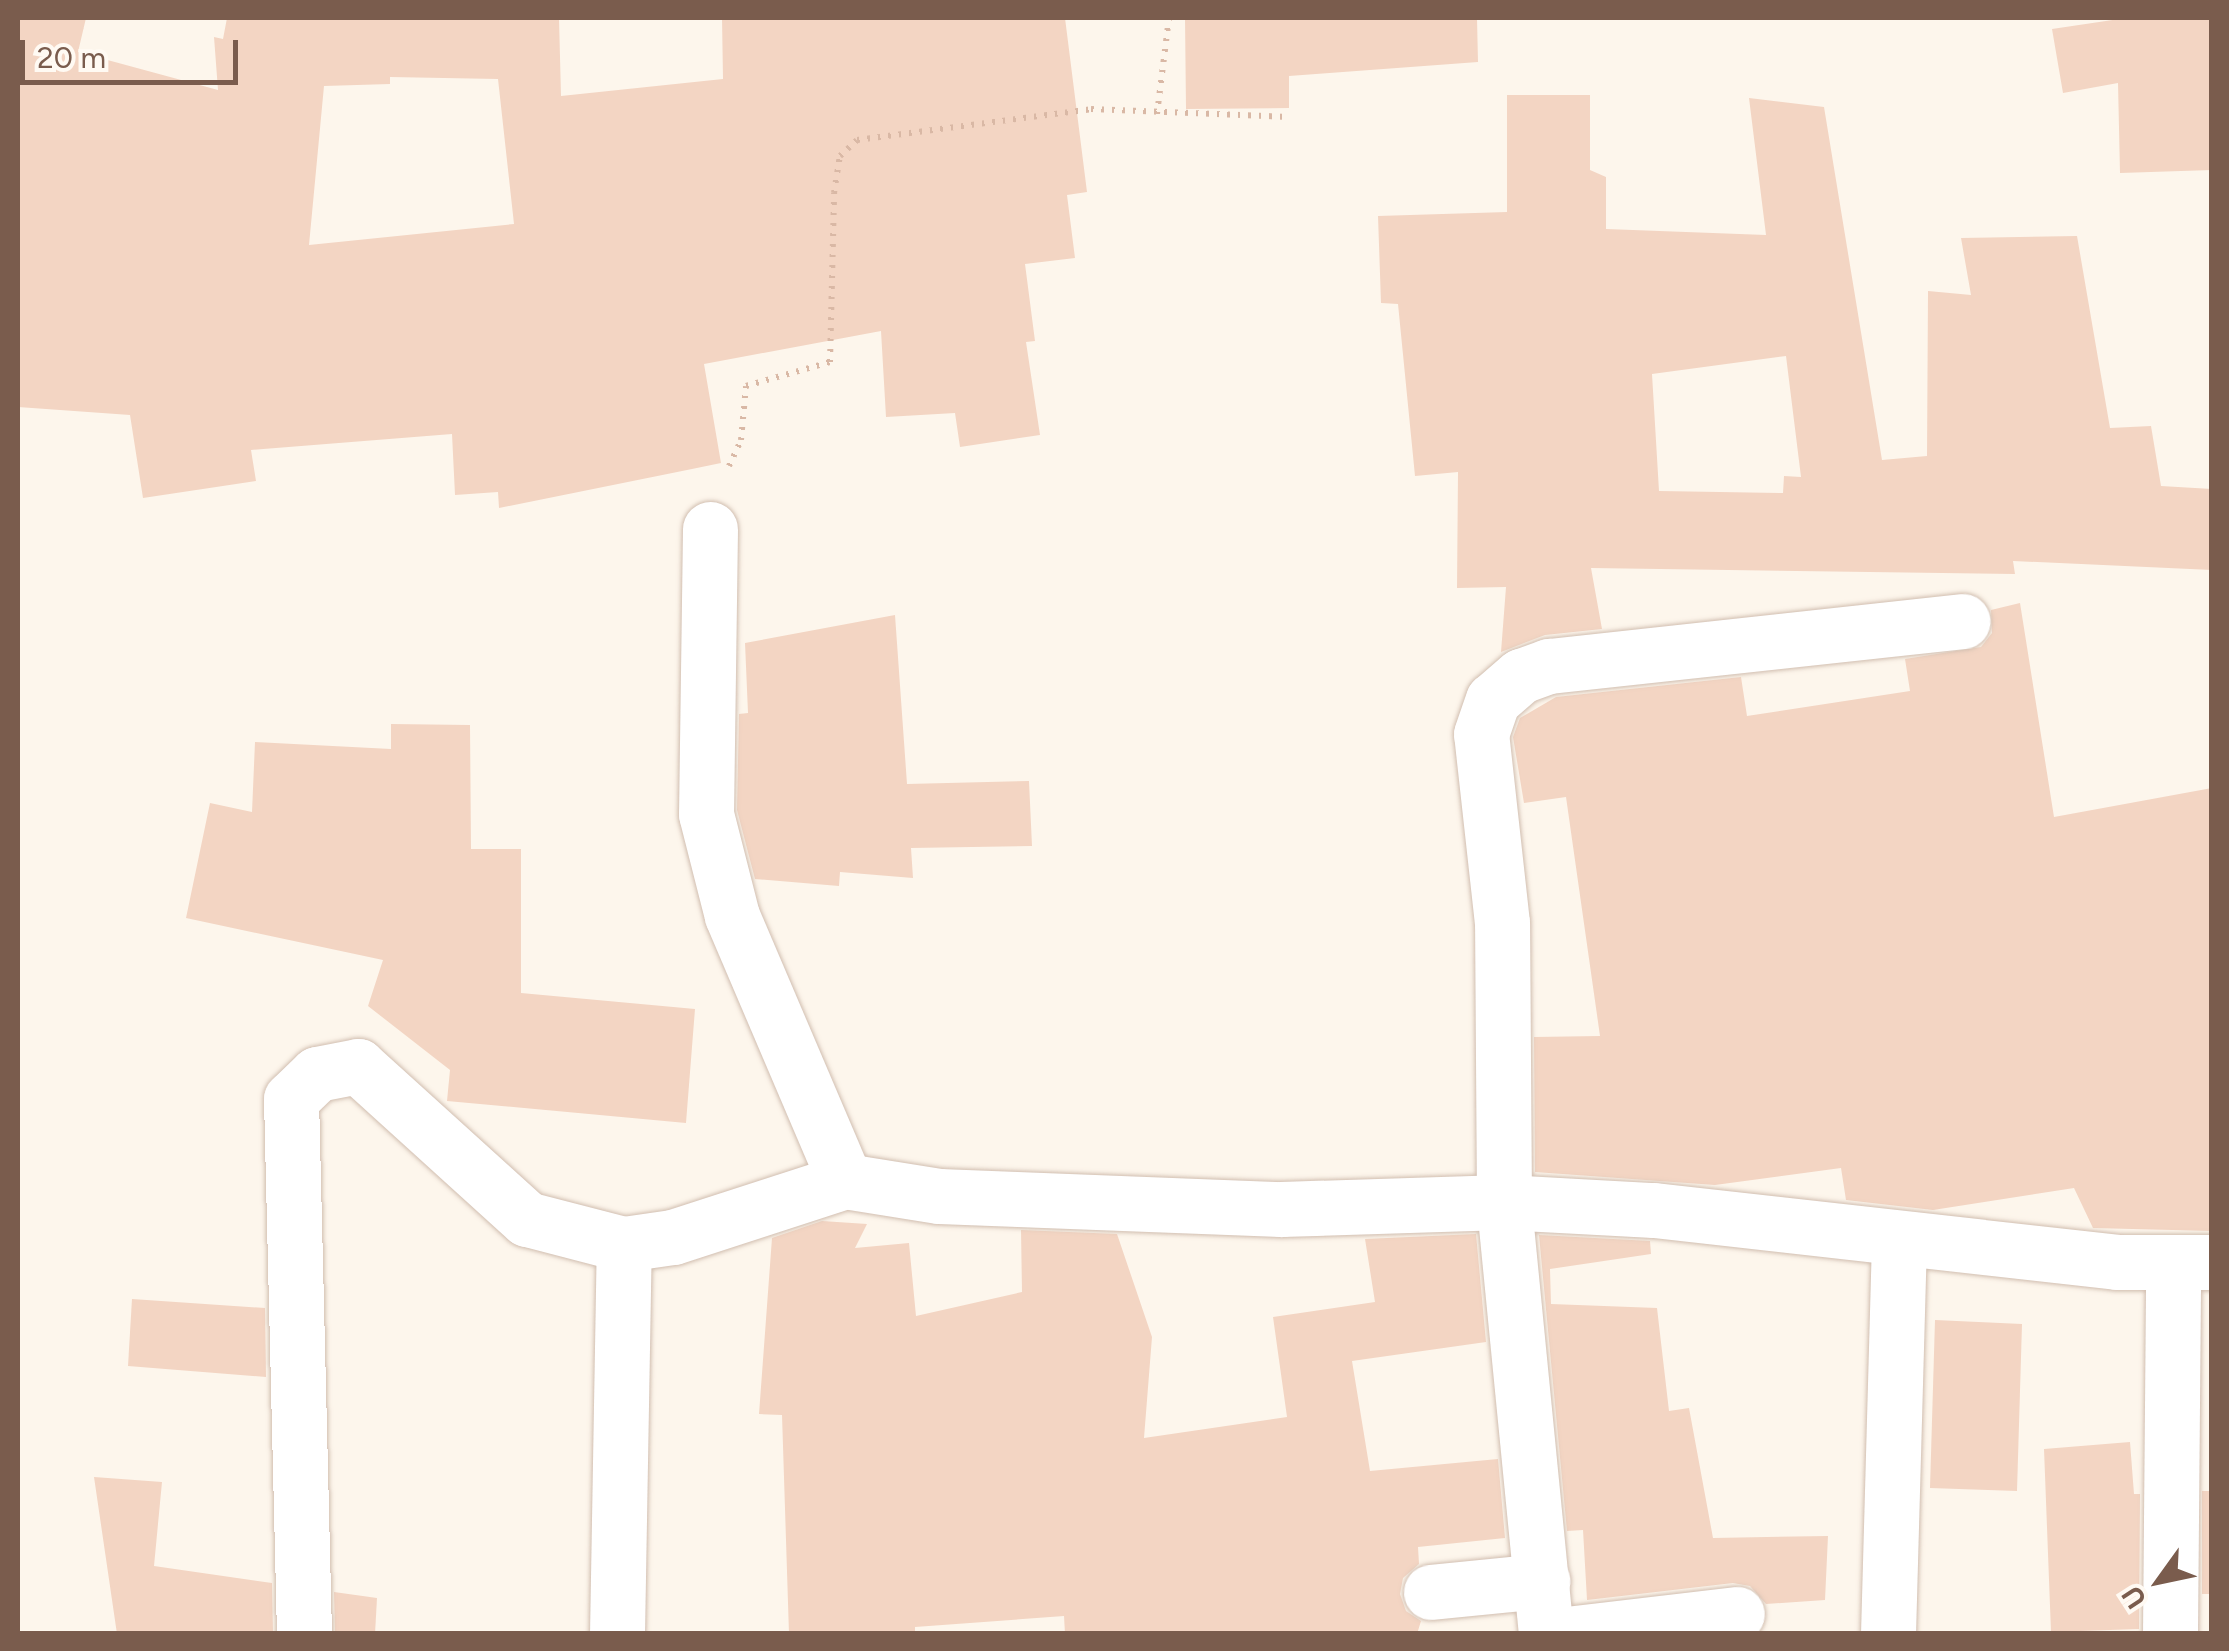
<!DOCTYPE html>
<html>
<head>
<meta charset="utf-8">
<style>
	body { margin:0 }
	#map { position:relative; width:2229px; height:1651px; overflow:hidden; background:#fdf6ec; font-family:Figtree,sans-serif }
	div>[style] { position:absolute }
	.building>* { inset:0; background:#f3d5c3 }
	.path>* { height:6px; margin-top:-3px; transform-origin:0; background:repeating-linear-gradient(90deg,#d9b8a5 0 2.5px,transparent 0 10.5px) }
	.roads { filter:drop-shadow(0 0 2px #d1beb0) drop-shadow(0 0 2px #d1beb0) }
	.minor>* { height:55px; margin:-27.5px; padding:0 27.5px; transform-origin:27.5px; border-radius:27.5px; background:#fff }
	span { translate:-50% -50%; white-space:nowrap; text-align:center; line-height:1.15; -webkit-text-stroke:8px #fffaf3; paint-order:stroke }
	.frame { position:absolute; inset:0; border:20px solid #7a5c4d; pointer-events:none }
	.north { position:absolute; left:2109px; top:1531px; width:100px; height:100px; -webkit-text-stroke:8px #fffaf3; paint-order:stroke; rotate:237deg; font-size:28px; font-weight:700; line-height:40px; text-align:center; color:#7a5c4d }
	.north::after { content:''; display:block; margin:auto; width:35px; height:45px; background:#7a5c4d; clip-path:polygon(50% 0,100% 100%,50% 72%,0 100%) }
	.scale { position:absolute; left:20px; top:40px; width:218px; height:45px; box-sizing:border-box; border:5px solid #7a5c4d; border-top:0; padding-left:12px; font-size:30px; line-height:35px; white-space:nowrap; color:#7a5c4d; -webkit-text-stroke:8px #fffaf3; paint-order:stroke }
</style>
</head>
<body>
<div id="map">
	<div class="building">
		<div style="clip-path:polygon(evenodd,18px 18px,86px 18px,78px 52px,218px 90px,214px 37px,223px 39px,227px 18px,559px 18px,561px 96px,723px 79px,722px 18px,1065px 18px,1087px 192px,1067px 195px,1075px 258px,1025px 264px,1035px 341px,1026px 342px,1040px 435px,960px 447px,955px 413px,886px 417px,881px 331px,704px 364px,721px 463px,692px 469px,499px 508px,498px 492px,455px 495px,452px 434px,251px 450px,256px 481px,143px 498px,130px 415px,18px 407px,18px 18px,390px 77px,498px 79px,514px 224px,309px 245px,324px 86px,390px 84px,390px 77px)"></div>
		<div style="clip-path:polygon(1185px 18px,1477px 18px,1478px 62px,1289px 76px,1289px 108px,1186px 109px)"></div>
		<div style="clip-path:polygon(2126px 18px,2212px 18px,2212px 170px,2120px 173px,2118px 83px,2063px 93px,2052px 29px)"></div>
		<div style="clip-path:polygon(evenodd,1507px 95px,1590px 95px,1590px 170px,1606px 177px,1606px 229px,1766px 235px,1749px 98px,1824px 107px,1882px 460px,1927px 456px,1928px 291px,1971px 295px,1961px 238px,2077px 236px,2110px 428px,2151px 426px,2161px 486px,2212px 489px,2212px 570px,2013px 561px,2015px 574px,1591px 568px,1602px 629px,1545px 635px,1501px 652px,1506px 587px,1457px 588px,1458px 472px,1415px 476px,1398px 304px,1381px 303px,1378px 216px,1507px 212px,1507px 95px,1786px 356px,1801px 477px,1784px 476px,1783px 493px,1659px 491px,1652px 374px,1786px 356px)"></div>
		<div style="clip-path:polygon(2020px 603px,2054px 817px,2212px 788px,2212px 1231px,2093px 1228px,2074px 1188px,1933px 1210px,1846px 1200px,1841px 1168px,1715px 1185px,1535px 1172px,1534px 1037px,1600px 1036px,1566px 797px,1524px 803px,1513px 737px,1520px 718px,1556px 697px,1741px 677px,1747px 716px,1910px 691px,1905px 659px,1981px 647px,1992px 633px,1991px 610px)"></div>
		<div style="clip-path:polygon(895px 615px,907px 784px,1029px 781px,1032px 846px,911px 848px,913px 878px,840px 872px,839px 886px,755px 879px,737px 810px,739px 714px,748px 713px,745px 643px)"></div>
		<div style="clip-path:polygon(391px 724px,470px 725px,471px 849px,521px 849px,521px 993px,695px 1009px,686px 1123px,447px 1101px,450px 1070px,368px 1006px,383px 960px,186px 918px,210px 803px,252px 812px,255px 742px,391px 749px)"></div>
		<div style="clip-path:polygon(822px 1221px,867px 1224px,855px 1248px,909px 1243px,916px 1316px,1022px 1292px,1021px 1230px,1117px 1234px,1152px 1337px,1144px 1438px,1287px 1417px,1273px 1317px,1375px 1302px,1365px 1239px,1476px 1234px,1486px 1342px,1352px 1361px,1370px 1471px,1498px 1459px,1505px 1538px,1418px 1547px,1419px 1564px,1403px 1578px,1400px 1594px,1406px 1611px,1421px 1621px,1417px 1634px,1065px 1634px,1064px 1616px,915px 1627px,915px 1634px,789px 1634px,782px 1415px,759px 1414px,772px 1238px)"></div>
		<div style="clip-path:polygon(1539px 1235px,1650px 1241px,1651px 1254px,1550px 1269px,1551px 1304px,1657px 1308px,1669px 1411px,1689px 1408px,1713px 1538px,1828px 1536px,1825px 1600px,1766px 1604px,1750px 1586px,1733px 1583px,1587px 1600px,1583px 1530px,1567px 1531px)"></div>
		<div style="clip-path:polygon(132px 1299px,265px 1308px,266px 1377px,128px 1366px)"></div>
		<div style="clip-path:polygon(1935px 1320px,2022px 1324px,2017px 1491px,1930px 1488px)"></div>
		<div style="clip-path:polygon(2130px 1442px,2134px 1494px,2140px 1494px,2139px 1629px,2051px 1632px,2044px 1449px)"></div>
		<div style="clip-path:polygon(94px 1477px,162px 1482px,154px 1566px,272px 1583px,273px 1634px,117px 1634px)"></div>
		<div style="clip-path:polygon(2202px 1491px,2212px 1491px,2212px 1594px,2202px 1594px)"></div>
		<div style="clip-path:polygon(334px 1592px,377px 1598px,375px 1634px,335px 1634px)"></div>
	</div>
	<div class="path">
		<div style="left:1157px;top:114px;width:97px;rotate:-82.9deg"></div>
		<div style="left:729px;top:466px;width:29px;rotate:-65deg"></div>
		<div style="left:741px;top:440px;width:54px;rotate:-84.7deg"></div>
		<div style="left:746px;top:386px;width:87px;rotate:-15.9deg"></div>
		<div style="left:830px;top:362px;width:169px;rotate:-88.6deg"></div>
		<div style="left:834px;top:193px;width:37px;rotate:-81deg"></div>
		<div style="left:840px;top:156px;width:23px;rotate:-43deg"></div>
		<div style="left:857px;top:140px;width:236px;rotate:-7.5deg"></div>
		<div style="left:1091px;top:109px;width:198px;rotate:2.3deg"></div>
	</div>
	<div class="roads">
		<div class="minor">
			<div style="left:710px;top:529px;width:285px;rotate:90.8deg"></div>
			<div style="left:706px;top:814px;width:105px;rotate:75.7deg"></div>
			<div style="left:732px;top:916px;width:288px;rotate:66.9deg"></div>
			<div style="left:845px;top:1181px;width:95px;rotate:9.1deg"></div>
			<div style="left:939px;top:1196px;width:342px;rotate:2.2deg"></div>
			<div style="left:1281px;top:1209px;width:223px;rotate:-1.8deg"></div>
			<div style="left:1504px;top:1202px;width:279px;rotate:-90.4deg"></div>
			<div style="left:1502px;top:923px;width:190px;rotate:-96.3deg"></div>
			<div style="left:1481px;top:734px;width:36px;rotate:-71deg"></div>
			<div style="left:1493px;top:700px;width:37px;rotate:-41deg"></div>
			<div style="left:1521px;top:676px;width:30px;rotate:-20deg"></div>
			<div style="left:1549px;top:666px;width:416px;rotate:-6.2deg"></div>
			<div style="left:1431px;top:1592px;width:112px;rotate:-5.7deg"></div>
			<div style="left:304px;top:1634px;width:535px;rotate:-91.39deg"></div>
			<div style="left:291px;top:1099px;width:36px;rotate:-44deg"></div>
			<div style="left:317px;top:1074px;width:42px;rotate:-11deg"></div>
			<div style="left:358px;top:1066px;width:228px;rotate:42.2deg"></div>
			<div style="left:527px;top:1219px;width:100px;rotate:14.5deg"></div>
			<div style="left:624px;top:1244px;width:49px;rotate:-8.1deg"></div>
			<div style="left:673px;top:1237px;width:181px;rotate:-18deg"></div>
			<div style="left:617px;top:1634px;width:390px;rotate:-89deg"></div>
			<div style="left:1546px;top:1634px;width:434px;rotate:-95.6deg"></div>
			<div style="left:1504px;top:1202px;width:150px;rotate:3.1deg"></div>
			<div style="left:1654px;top:1210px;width:466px;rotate:6.4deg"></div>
			<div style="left:2117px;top:1262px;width:95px"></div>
			<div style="left:1566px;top:1634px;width:172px;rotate:-6.7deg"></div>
			<div style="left:1888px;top:1634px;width:396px;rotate:-88.4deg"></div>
			<div style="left:2170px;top:1634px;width:371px;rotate:-89.5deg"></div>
		</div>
	</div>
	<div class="frame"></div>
	<div class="north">U</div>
	<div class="scale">20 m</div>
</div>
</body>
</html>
